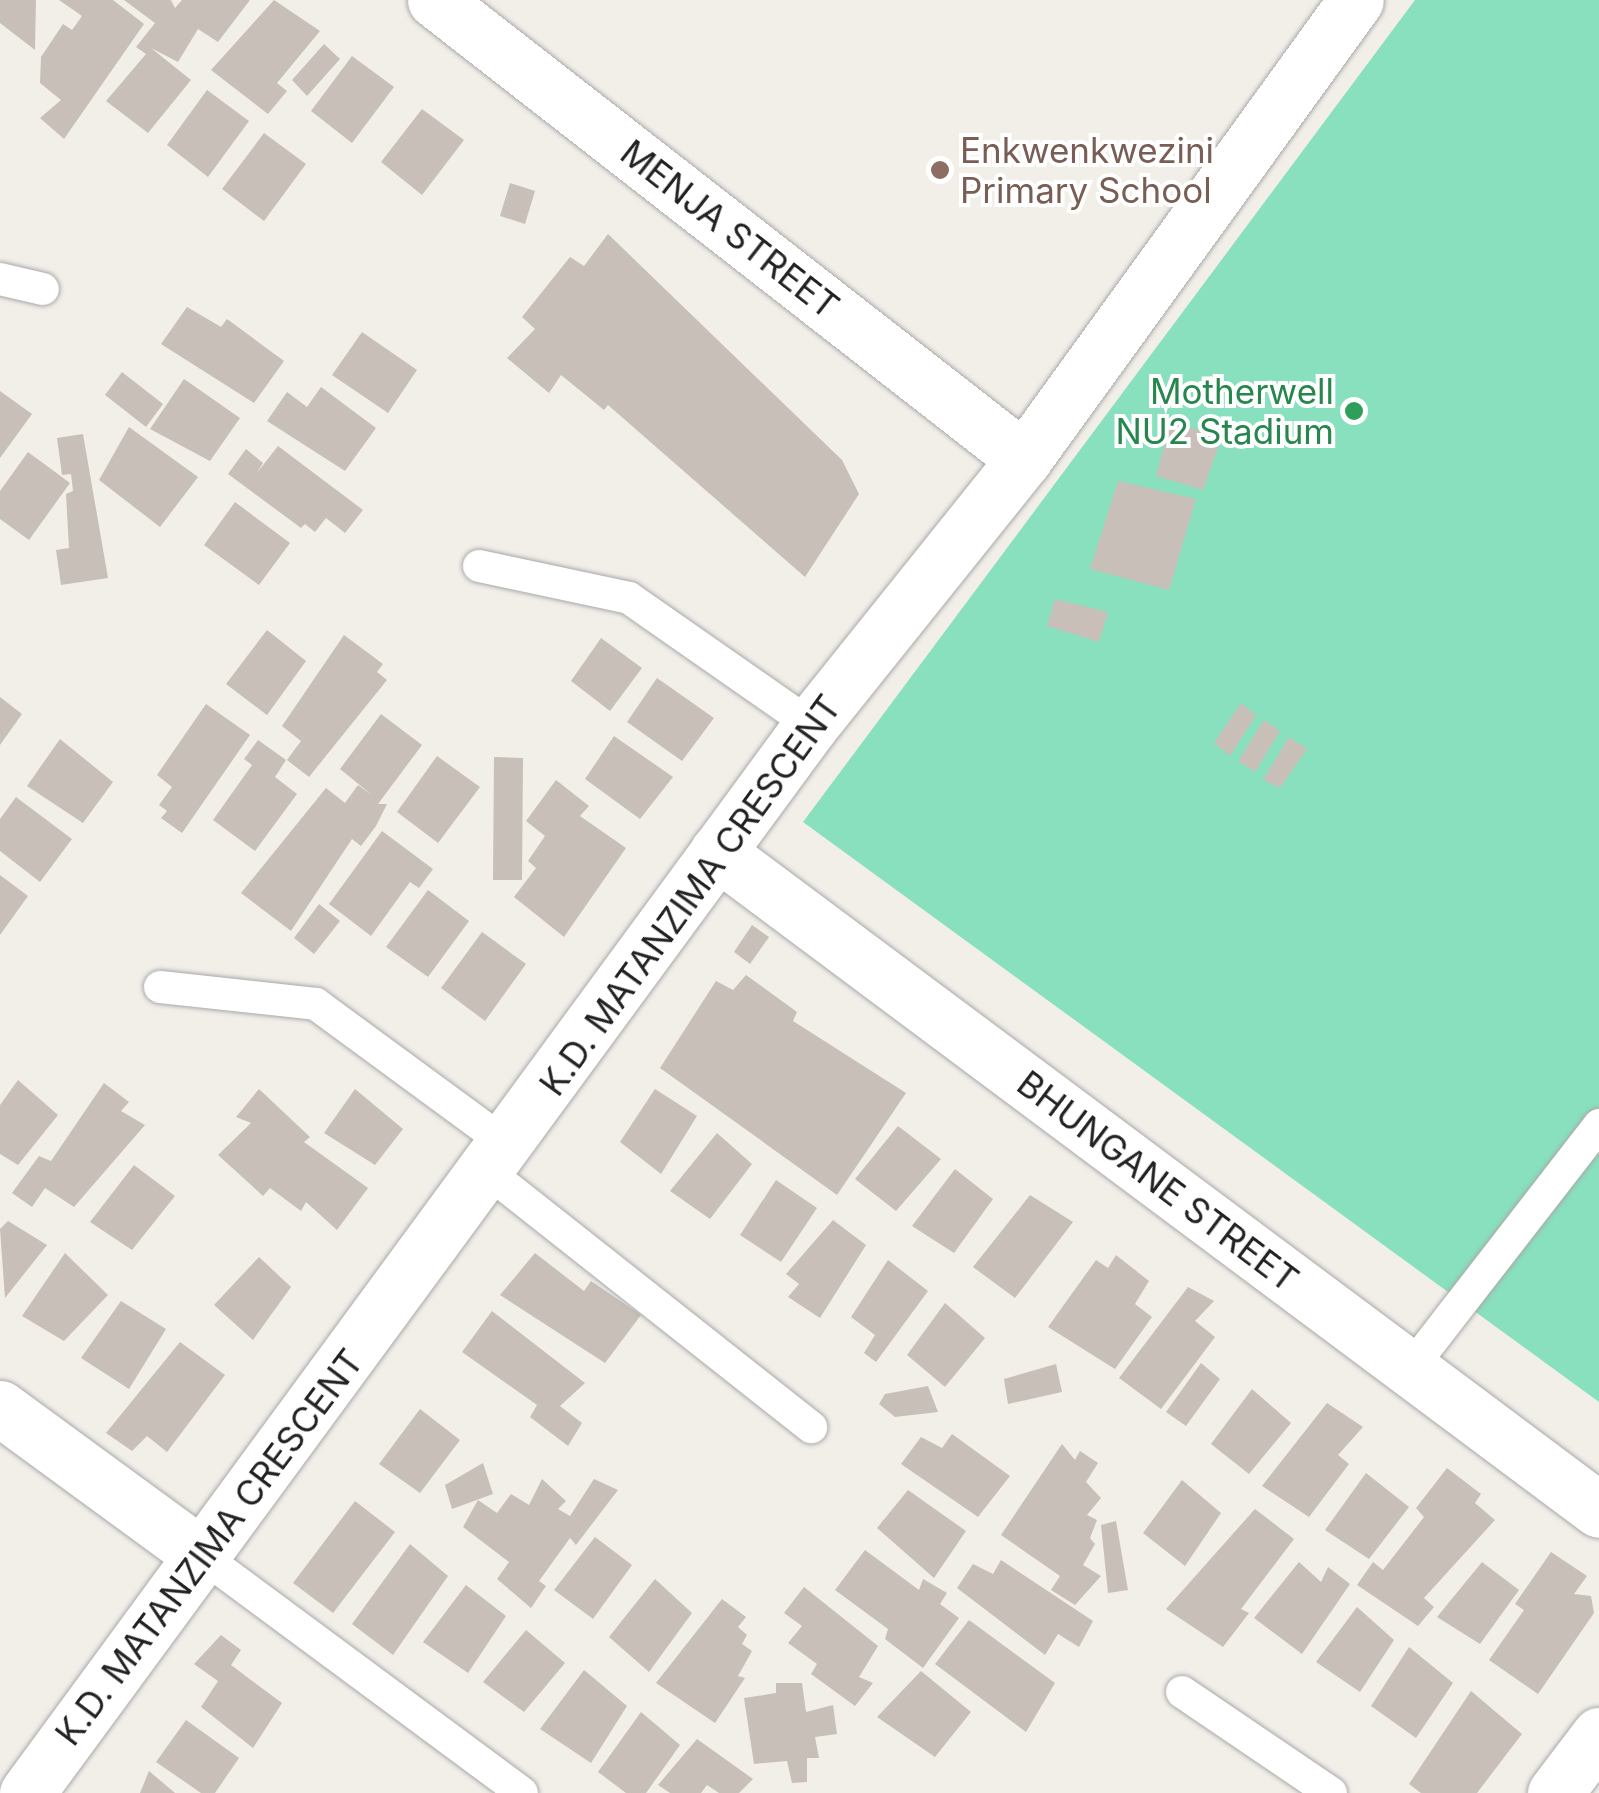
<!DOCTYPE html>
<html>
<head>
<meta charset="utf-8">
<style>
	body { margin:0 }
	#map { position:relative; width:1599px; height:1793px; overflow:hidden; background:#f2efe9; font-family:Inter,sans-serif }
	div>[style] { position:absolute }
	.pitch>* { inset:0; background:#88e0be }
	.building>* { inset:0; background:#c7bfb8 }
	.roads { filter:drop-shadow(0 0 2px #a9a9a9) drop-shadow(0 0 2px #a9a9a9) }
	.service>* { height:32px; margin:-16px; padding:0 16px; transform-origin:16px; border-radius:16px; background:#fff }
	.minor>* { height:55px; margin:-27.5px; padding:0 27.5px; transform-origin:27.5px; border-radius:27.5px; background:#fff }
	.dots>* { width:28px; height:28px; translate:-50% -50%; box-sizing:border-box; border:5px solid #fff; border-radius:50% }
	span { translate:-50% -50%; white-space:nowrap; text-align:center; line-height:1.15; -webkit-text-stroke:8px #fff; paint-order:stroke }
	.education-label { font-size:35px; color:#785e54 }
	.left { translate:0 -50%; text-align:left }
	.street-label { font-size:35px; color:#222 }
	.leisure-label { font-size:35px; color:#27864d }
	.right { translate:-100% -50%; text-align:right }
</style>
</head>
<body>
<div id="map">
	<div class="pitch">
		<div style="clip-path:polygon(1415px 0,1599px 0,1599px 1402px,803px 822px)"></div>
	</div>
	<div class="building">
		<div style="clip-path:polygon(0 0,36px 0,35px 50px,0 23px)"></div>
		<div style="clip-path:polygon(59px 0,113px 0,144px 24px,64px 139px,40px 118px,61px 100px,40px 83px,41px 57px,63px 24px,72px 30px,82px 16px)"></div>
		<div style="clip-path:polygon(124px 0,171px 0,175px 8px,182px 0,250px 0,218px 42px,198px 29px,178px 62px,151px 48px,191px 80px,148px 133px,106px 101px,146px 54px,136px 47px,155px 23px)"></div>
		<div style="clip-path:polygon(274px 0,320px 31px,277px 83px,287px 91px,268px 114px,211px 70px)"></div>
		<div style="clip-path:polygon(324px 44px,340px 59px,307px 96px,292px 80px)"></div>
		<div style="clip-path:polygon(352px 56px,394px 87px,352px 143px,311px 111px)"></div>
		<div style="clip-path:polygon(207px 90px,249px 121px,208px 177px,167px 145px)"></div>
		<div style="clip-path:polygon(422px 109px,464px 140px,422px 195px,381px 162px)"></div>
		<div style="clip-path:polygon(264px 133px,306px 164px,264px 221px,222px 189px)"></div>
		<div style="clip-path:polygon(510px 183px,535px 191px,525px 224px,500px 216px)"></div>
		<div style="clip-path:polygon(608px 234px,842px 460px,859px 494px,805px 577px,608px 405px,604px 410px,561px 375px,549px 393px,507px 358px,535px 329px,522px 317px,570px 257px,584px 266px)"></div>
		<div style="clip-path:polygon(187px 307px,221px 327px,227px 319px,284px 361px,254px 403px,161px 344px)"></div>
		<div style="clip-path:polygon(362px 332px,417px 370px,388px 413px,332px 375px)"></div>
		<div style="clip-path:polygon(122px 372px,163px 404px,146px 427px,105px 395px)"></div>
		<div style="clip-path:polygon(184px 379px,240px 418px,210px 461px,150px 429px)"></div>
		<div style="clip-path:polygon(321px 387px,376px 428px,345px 471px,267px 421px,287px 392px,307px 407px)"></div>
		<div style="clip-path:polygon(0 391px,32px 414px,0 458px)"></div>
		<div style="clip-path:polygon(1170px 423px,1222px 436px,1203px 490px,1156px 476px)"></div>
		<div style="clip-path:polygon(129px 427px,198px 477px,160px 527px,99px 480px)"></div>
		<div style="clip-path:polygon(83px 434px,108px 578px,61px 585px,56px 550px,69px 548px,66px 494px,73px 491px,71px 474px,62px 475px,57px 438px)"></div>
		<div style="clip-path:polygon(278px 446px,363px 510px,345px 533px,326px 518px,315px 532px,305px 524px,301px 528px,228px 474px,246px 449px,263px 463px,256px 474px)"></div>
		<div style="clip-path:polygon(28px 452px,70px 483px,29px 540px,0 519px,0 491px)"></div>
		<div style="clip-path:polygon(1118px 481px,1196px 499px,1169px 590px,1090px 569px)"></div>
		<div style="clip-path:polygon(235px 502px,290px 543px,259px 585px,204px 545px)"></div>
		<div style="clip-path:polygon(1055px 599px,1108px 612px,1099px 642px,1047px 626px)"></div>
		<div style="clip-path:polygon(267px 630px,306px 661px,267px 715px,226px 684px)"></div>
		<div style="clip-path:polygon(344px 635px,383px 664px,377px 672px,387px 680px,309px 777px,287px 760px,301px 741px,282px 726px)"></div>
		<div style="clip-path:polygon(601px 638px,642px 668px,610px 711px,571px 681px)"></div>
		<div style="clip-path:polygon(657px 678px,714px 718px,682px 761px,627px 722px)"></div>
		<div style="clip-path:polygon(0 697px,22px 714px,0 745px)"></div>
		<div style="clip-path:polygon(1241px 703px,1256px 715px,1230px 756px,1214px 743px)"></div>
		<div style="clip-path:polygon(206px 704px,250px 735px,182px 833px,161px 818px,167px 811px,159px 805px,172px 787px,157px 775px)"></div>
		<div style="clip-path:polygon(381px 714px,422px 745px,378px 804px,387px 804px,376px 826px,361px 846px,352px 839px,291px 931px,241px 893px,326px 788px,345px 803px,358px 785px,372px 795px,340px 769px)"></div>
		<div style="clip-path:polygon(1264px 720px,1280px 731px,1255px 772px,1238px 761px)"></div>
		<div style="clip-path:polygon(614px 736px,673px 777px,640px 819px,585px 779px)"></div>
		<div style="clip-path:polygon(1289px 737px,1307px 749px,1280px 788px,1263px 780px)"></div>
		<div style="clip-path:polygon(60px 739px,113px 782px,83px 823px,27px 786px)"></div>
		<div style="clip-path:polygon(258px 740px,286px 760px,275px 777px,297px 794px,255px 851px,213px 820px,252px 765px,244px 759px)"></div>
		<div style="clip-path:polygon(437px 756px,480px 787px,438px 843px,397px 812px)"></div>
		<div style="clip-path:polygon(494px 757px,523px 758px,522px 880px,493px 880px)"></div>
		<div style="clip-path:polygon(556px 780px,589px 806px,580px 816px,626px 848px,564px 937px,514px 897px,536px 868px,528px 861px,545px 836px,526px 821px)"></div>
		<div style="clip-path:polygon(16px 797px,72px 839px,40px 882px,0 851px,0 819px)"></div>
		<div style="clip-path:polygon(382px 831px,433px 869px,419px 888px,410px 882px,371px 936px,329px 904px)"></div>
		<div style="clip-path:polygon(0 875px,28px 896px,0 935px)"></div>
		<div style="clip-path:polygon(428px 890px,469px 921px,428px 977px,386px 947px)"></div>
		<div style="clip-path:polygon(319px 904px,340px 921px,314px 954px,294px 938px)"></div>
		<div style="clip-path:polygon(752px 925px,769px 937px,750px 964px,734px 952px)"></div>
		<div style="clip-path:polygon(482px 932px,526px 964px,485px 1021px,441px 988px)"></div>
		<div style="clip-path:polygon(746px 975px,797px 1012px,793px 1021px,906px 1093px,837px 1195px,660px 1068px,716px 981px,733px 990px)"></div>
		<div style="clip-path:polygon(18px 1080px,58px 1115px,18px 1165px,0 1154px,0 1105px)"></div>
		<div style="clip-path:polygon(104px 1083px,129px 1102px,121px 1111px,145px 1125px,74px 1207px,45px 1188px,32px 1207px,12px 1193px,39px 1156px,51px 1161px)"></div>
		<div style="clip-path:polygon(259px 1089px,310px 1137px,304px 1142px,368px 1188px,337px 1230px,306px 1202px,301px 1211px,270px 1188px,263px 1196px,218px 1155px,251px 1123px,236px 1117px)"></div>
		<div style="clip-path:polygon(355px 1089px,403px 1129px,375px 1165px,324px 1133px)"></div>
		<div style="clip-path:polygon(655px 1089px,697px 1116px,661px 1174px,620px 1142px)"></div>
		<div style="clip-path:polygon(898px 1126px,941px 1159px,896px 1211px,855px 1179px)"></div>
		<div style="clip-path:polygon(717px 1133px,752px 1164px,710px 1219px,670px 1191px)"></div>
		<div style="clip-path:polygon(134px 1165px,175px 1196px,132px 1250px,90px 1222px)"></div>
		<div style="clip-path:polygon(955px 1169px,993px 1199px,954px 1253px,912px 1226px)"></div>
		<div style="clip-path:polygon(776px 1180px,817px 1208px,781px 1262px,740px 1235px)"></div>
		<div style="clip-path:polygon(1030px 1195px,1073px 1222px,1015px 1298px,973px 1267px)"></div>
		<div style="clip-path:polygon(833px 1220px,866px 1245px,820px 1318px,788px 1297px,799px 1284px,786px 1274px)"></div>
		<div style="clip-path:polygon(8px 1221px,47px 1245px,5px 1298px,0 1229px)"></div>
		<div style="clip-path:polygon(65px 1253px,108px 1295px,64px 1341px,22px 1316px)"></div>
		<div style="clip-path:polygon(535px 1253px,584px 1291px,591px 1281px,641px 1315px,605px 1363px,500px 1295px)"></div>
		<div style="clip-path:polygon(1116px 1255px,1149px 1281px,1135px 1304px,1152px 1317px,1115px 1369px,1048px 1327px,1096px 1260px,1108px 1268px)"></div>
		<div style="clip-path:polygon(259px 1257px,291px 1287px,253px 1340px,214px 1305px)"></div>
		<div style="clip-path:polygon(888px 1260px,928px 1291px,876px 1362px,864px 1353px,875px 1335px,851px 1317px)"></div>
		<div style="clip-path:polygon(1188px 1287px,1214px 1301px,1195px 1321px,1215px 1337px,1161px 1409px,1119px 1378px)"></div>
		<div style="clip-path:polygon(121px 1301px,166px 1329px,129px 1389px,81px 1358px)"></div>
		<div style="clip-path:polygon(945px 1303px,985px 1338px,945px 1387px,907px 1355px)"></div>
		<div style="clip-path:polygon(492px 1311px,585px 1383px,560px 1406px,582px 1423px,568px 1446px,530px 1417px,537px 1405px,462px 1352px)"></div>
		<div style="clip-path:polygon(180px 1342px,225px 1375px,167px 1452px,147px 1436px,132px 1451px,106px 1433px)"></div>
		<div style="clip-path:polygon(1201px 1363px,1220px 1379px,1186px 1426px,1166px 1412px)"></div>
		<div style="clip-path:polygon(1056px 1364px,1062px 1392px,1008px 1404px,1004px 1379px)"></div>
		<div style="clip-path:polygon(928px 1386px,938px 1412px,895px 1417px,879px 1404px,885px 1394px)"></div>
		<div style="clip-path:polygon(1252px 1389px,1291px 1423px,1249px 1474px,1211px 1444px)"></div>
		<div style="clip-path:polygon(1327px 1403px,1363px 1427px,1338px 1455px,1349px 1464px,1309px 1517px,1262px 1486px)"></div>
		<div style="clip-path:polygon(420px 1409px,460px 1440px,420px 1493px,379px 1464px)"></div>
		<div style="clip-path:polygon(952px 1434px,1010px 1476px,978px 1517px,901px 1464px,921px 1437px,942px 1448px)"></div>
		<div style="clip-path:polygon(1062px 1444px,1075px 1460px,1080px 1451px,1098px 1463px,1086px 1482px,1101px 1498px,1087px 1515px,1097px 1520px,1090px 1538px,1095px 1544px,1083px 1565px,1101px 1576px,1075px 1605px,1051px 1590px,1060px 1576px,1001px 1535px)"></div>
		<div style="clip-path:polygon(483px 1463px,493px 1494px,452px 1509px,445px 1485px)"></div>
		<div style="clip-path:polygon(1447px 1468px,1481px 1494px,1475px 1503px,1495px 1520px,1424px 1598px,1434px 1607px,1418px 1626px,1357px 1585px,1373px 1562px,1383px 1570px,1424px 1517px,1416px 1508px)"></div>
		<div style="clip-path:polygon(1366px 1473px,1409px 1507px,1369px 1559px,1325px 1530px)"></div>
		<div style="clip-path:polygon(542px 1479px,566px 1501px,558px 1509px,570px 1516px,594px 1479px,618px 1490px,576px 1545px,570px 1538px,539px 1581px,546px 1586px,531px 1608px,497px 1579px,509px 1562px,463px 1527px,478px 1500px,497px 1513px,511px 1494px,529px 1505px)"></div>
		<div style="clip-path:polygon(1182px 1480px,1221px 1513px,1185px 1566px,1143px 1533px)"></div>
		<div style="clip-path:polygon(908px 1490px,966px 1531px,934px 1578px,877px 1528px)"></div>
		<div style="clip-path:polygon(355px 1501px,395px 1532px,333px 1613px,293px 1583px)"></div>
		<div style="clip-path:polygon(1255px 1509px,1294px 1539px,1241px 1609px,1249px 1613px,1223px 1647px,1166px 1609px)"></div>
		<div style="clip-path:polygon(1116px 1521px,1128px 1590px,1108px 1593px,1101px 1525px)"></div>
		<div style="clip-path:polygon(595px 1537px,632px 1565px,593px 1619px,554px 1590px)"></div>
		<div style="clip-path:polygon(410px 1544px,448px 1576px,393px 1655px,352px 1624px)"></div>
		<div style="clip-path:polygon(865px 1550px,919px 1590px,923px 1579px,947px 1593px,940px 1604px,959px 1618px,923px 1668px,885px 1639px,888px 1629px,835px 1590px)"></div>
		<div style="clip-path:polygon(1551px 1552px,1587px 1576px,1574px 1594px,1591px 1596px,1594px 1613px,1538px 1694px,1489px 1660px,1524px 1610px,1515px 1604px)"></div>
		<div style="clip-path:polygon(1001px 1560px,1093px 1621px,1079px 1647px,1058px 1634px,1045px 1655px,957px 1588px,973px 1564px,993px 1574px)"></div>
		<div style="clip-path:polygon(1299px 1562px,1321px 1582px,1328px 1567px,1350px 1584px,1302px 1654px,1254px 1618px)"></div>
		<div style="clip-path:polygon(1482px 1562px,1519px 1590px,1480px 1644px,1437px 1617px)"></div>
		<div style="clip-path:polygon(655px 1579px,692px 1613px,649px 1672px,609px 1637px)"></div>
		<div style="clip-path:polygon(466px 1585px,506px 1616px,468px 1673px,423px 1642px)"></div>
		<div style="clip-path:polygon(804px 1587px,878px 1646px,859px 1677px,873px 1683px,855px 1706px,811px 1674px,817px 1664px,788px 1643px,802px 1626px,784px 1613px)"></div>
		<div style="clip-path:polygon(722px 1599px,746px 1617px,738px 1627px,747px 1635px,742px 1644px,752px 1651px,738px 1676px,745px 1678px,715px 1723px,656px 1683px)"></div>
		<div style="clip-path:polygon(1357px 1607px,1394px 1640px,1360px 1692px,1316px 1662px)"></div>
		<div style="clip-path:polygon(969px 1620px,1055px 1683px,1026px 1732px,935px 1664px)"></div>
		<div style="clip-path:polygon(526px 1630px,565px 1663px,524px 1712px,483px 1682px)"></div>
		<div style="clip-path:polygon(221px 1635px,241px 1650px,231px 1665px,282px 1703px,253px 1748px,201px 1707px,218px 1681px,194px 1664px)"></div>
		<div style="clip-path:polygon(1409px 1647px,1453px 1683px,1416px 1738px,1371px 1706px)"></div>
		<div style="clip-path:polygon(584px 1670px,627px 1706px,591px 1763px,540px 1729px)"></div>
		<div style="clip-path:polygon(921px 1671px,971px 1712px,935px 1757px,877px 1717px)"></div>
		<div style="clip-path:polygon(776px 1683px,802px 1683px,806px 1712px,833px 1705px,837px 1734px,815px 1737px,819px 1758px,807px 1758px,807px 1782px,792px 1783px,787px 1761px,754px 1764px,744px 1698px,776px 1693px)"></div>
		<div style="clip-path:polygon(1471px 1691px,1522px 1734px,1477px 1793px,1421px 1793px,1409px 1784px)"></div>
		<div style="clip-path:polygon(641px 1712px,680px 1745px,646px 1793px,626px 1793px,598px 1772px)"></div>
		<div style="clip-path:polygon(186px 1720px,239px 1758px,215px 1793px,201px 1793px,156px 1762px)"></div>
		<div style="clip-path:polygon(697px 1739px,753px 1779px,739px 1793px,719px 1793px,707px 1785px,701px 1793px,670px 1793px,658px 1785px)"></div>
		<div style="clip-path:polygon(149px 1771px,175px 1793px,140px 1793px)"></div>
	</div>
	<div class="roads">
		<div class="service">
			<div style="left:0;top:279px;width:44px;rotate:13.1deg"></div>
			<div style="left:479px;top:566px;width:153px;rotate:12deg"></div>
			<div style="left:629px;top:598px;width:222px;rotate:34.9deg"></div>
			<div style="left:160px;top:987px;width:157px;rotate:6.2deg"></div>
			<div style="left:316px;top:1004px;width:238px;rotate:36.3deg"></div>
			<div style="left:488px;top:1172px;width:412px;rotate:38.3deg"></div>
			<div style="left:1410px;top:1369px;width:309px;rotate:-52.2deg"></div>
			<div style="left:202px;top:1556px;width:398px;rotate:36.5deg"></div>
			<div style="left:1182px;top:1692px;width:180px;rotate:34.1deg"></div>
		</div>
		<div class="minor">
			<div style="left:435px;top:0;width:747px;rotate:37.93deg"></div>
			<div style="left:717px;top:852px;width:1100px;rotate:36.72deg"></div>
			<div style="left:0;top:1408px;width:250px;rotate:36.2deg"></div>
			<div style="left:27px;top:1793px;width:1325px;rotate:-53.72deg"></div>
			<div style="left:811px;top:725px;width:341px;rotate:-51.3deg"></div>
			<div style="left:1024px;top:459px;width:566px;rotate:-54.12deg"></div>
			<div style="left:1555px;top:1793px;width:73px;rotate:-52.8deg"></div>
		</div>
	</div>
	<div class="dots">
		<div style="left:940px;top:170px;background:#8d6e63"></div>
		<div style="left:1354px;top:411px;background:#2e9e5b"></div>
	</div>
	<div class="education-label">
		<span class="left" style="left:960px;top:170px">Enkwenkwezini<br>Primary School</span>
	</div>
	<div class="street-label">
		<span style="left:730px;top:229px;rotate:38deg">MENJA STREET</span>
		<span style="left:690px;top:895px;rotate:-54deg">K.D. MATANZIMA CRESCENT</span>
		<span style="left:1158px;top:1181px;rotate:37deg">BHUNGANE STREET</span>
		<span style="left:209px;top:1547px;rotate:-53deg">K.D. MATANZIMA CRESCENT</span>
	</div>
	<div class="leisure-label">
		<span class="right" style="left:1334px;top:411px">Motherwell<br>NU2 Stadium</span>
	</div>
</div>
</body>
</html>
